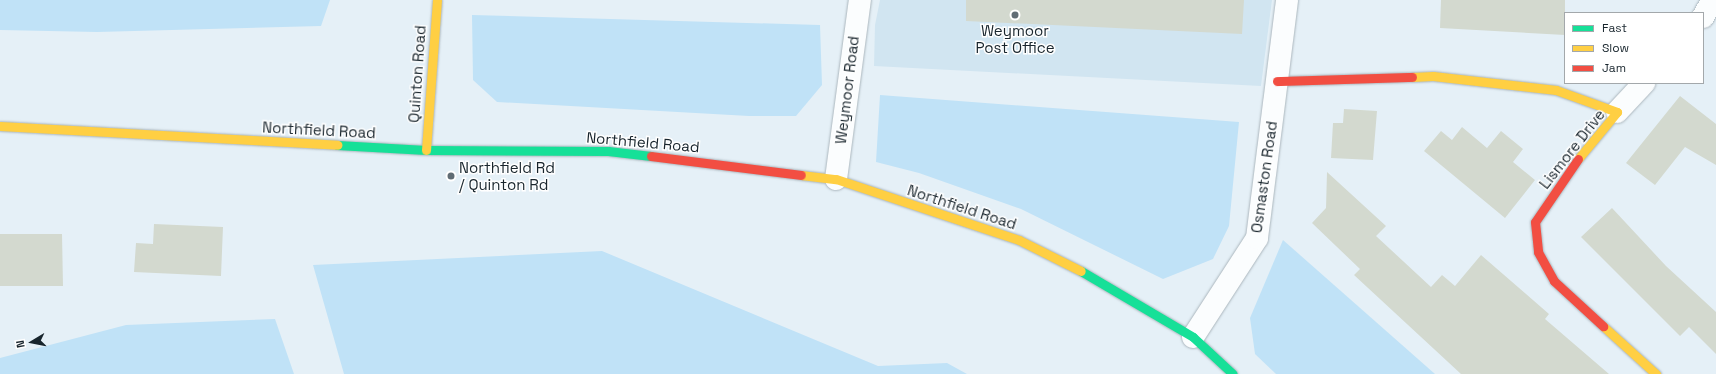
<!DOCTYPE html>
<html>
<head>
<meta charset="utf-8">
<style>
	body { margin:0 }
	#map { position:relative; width:1716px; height:374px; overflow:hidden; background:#e5f0f7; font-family:"Space Grotesk",sans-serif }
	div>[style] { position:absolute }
	.built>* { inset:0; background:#d1e5f1 }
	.green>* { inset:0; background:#c0e2f7 }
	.building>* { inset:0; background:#d3d9cf }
	.roads { filter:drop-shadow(0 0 1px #abb6bd) drop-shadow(0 0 1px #abb6bd) }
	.street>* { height:22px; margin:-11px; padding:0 11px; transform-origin:11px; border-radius:11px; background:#fbfdfe }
	.fast>* { height:9px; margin:-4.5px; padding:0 4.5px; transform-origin:4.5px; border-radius:4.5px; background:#16e098 }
	.slow>* { height:9px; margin:-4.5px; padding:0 4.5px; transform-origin:4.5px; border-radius:4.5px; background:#ffcf43 }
	.jam>* { height:9px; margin:-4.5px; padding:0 4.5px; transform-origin:4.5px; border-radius:4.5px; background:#f24e42 }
	.dots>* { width:11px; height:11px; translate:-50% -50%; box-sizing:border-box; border:2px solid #fff; border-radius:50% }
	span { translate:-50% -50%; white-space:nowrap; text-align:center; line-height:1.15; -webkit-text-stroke:3px #fff; paint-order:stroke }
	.poi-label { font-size:15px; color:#18252d }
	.left { translate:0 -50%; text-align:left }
	.street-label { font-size:15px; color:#18252d }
	.legend { position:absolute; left:1564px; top:12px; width:140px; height:72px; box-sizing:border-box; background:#fff; border:1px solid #a3a8ab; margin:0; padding:5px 7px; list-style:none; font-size:12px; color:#18252d }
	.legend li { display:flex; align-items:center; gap:8px; height:20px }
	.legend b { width:20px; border:1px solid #a3a8ab }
	.north { position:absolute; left:12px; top:322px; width:40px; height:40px; -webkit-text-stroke:3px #fff; paint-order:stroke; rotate:260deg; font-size:11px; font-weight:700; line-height:16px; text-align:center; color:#18252d }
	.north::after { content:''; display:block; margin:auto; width:14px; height:18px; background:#18252d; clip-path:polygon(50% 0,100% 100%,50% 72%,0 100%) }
</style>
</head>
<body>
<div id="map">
	<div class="built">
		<div style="clip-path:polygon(880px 0,1272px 0,1261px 86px,874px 66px,875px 25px)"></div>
	</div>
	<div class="green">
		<div style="clip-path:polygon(0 0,330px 0,321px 26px,97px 32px,0 30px)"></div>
		<div style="clip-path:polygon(472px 15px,820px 25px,822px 85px,796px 116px,749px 116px,497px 102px,473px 80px)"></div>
		<div style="clip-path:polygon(880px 95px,1239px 122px,1229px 226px,1213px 259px,1163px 279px,1021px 209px,919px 173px,876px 162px)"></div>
		<div style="clip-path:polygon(1283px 240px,1435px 374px,1276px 374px,1255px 354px,1250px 318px)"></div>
		<div style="clip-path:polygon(602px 251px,878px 366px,947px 363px,967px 374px,344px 374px,313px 265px)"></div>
		<div style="clip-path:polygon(275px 319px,294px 374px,0 374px,0 358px,126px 325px)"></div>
	</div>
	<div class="building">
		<div style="clip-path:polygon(966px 0,1244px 0,1242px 34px,966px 21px)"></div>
		<div style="clip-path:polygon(1441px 0,1565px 0,1565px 35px,1440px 28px)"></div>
		<div style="clip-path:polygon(1680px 96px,1716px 124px,1716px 165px,1685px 147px,1655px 185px,1626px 163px)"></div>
		<div style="clip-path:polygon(1344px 109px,1377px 111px,1373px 160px,1331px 158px,1333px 123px,1343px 123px)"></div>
		<div style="clip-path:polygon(1462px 127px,1487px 148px,1501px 131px,1523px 149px,1513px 162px,1535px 180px,1505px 218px,1424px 151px,1441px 131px,1452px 140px)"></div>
		<div style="clip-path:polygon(1327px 172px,1386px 226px,1376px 236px,1431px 287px,1442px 275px,1455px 286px,1481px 255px,1549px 314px,1545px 319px,1609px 374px,1461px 374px,1354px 275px,1360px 269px,1312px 223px,1326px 208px)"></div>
		<div style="clip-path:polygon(1612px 208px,1666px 266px,1716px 312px,1716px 354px,1689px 327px,1680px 336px,1581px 237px)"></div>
		<div style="clip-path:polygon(154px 224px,223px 227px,221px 276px,134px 272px,136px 243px,153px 244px)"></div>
		<div style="clip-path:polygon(0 234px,62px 234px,63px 286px,0 286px)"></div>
	</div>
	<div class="roads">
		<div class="street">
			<div style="left:1703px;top:17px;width:20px;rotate:-60deg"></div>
			<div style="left:1617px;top:112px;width:40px;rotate:-47deg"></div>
			<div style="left:836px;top:179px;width:181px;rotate:-82.4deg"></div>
			<div style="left:1193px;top:337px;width:118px;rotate:-57.1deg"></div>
			<div style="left:1257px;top:238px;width:240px;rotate:-82.8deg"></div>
		</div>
		<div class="fast">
			<div style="left:337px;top:145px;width:89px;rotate:3.2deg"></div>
			<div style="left:426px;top:150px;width:182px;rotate:0.3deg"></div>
			<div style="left:608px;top:151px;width:43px;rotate:6.6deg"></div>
			<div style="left:1081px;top:271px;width:130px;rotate:30.5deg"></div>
			<div style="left:1193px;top:337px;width:54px;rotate:42.8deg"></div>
		</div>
		<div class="slow">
			<div style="left:1412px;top:77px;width:21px;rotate:-3deg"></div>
			<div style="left:1433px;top:76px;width:124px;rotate:6.5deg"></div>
			<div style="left:1556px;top:90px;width:65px;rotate:19.8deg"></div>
			<div style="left:1617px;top:112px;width:61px;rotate:129.7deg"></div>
			<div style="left:0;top:126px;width:338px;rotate:3.2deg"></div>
			<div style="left:426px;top:150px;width:150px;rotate:-85.8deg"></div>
			<div style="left:801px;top:175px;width:35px;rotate:7deg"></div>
			<div style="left:836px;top:179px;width:193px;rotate:18.4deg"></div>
			<div style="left:1019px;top:240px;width:69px;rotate:26.6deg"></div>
			<div style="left:1603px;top:326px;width:72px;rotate:42.2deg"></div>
		</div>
		<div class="jam">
			<div style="left:1277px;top:81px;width:135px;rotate:-1.7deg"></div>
			<div style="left:651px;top:156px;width:151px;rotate:7.2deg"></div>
			<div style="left:1578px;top:159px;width:76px;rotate:124.3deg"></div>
			<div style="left:1535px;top:222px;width:30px;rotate:84deg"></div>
			<div style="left:1538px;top:252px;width:33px;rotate:61deg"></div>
			<div style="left:1554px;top:281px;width:67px;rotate:42.6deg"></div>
		</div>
	</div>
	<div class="dots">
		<div style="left:1015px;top:15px;background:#606c74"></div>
		<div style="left:451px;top:176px;background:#606c74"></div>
	</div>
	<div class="poi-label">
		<span style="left:1015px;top:39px">Weymoor<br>Post Office</span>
		<span class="left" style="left:459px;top:176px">Northfield Rd<br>/ Quinton Rd</span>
	</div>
	<div class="street-label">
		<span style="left:417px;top:74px;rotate:-86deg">Quinton Road</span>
		<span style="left:847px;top:90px;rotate:-83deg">Weymoor Road</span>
		<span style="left:319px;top:130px;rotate:3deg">Northfield Road</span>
		<span style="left:643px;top:142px;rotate:5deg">Northfield Road</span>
		<span style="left:1572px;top:149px;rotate:-52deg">Lismore Drive</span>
		<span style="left:1264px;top:177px;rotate:-82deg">Osmaston Road</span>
		<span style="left:962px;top:207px;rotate:18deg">Northfield Road</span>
	</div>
	<ul class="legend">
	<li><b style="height:5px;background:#16e098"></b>Fast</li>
	<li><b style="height:5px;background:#ffcf43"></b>Slow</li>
	<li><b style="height:5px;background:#f24e42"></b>Jam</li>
	</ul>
	<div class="north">N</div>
</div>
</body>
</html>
